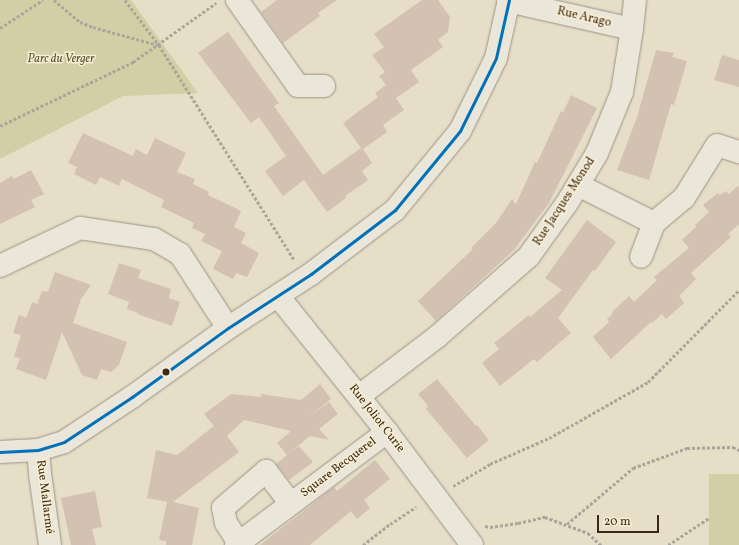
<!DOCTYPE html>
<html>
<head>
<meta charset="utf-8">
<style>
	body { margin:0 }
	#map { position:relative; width:739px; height:545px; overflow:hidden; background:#e6dec6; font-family:Vollkorn,serif }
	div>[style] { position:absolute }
	.green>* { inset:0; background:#d2cfa6 }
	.building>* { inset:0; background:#d3c2b2 }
	.path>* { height:2.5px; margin-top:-1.25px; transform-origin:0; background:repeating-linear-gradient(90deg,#aba69c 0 3px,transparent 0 5px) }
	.roads { filter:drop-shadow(0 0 1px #9b9485) drop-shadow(0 0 1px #9b9485) }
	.minor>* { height:22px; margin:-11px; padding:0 11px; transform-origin:11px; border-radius:11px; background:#eae6da }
	.bus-1>* { height:3px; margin:-1.5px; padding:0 1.5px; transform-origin:1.5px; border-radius:1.5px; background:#0071bb }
	.dots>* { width:11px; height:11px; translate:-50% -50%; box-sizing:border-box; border:2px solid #f8eed1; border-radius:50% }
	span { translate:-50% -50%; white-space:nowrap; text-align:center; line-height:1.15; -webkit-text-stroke:3px #f8eed1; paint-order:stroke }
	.street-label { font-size:12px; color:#3d291b }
	.park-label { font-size:12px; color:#5e5037; font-style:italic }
	.scale { position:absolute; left:597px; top:515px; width:62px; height:18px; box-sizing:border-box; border:2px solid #3d291b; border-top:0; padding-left:5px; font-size:12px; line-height:14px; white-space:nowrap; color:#3d291b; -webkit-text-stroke:3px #f8eed1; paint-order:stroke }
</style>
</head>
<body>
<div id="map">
	<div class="green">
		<div style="clip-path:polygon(0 0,131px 0,198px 93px,123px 96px,0 159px)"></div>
		<div style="clip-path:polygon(709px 474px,739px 474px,739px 545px,709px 545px)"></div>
	</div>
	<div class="building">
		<div style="clip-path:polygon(277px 0,337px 0,318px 13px,320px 16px,283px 43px,261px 12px)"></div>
		<div style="clip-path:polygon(422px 0,438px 0,450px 17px,448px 32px,438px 40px,443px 47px,411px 70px,419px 82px,396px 98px,404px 110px,383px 125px,387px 132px,363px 149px,372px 163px,362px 171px,368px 180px,345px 196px,346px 198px,327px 212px,304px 180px,283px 196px,265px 171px,286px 156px,259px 117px,251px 123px,198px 53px,228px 32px,279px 103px,274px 106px,323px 175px,361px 148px,343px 123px,378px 97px,375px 93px,386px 85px,379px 76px,385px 72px,372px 55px,384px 47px,374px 34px)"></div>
		<div style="clip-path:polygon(656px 50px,674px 53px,672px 57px,687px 61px,674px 105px,671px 104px,649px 180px,617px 170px,637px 117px)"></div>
		<div style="clip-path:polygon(722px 55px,739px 60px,739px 87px,714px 80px)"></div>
		<div style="clip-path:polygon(571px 95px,597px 108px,549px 203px,514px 250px,436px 321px,418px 301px,473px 249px,471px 248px,496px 223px,512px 199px,516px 204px,535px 162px,537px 163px,561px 111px,563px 113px)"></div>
		<div style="clip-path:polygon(83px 133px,133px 156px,136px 149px,147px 155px,155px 138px,186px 153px,177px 172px,195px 179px,193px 184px,209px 192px,208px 195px,241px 211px,234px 227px,246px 233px,241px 243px,259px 253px,247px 277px,236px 273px,233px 279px,213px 269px,222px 251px,201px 241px,205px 234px,192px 228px,194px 223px,161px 207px,164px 200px,122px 179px,119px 186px,100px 177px,96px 185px,74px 174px,77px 167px,68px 163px)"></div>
		<div style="clip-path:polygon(31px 170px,44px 194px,31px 200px,35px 207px,0 224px,0 183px,12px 176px,14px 179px)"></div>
		<div style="clip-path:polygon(739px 185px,739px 224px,728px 234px,731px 237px,691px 273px,696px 279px,679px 296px,684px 303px,666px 319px,662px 314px,652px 323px,651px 322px,611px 359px,593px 337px,609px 322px,607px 319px,613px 313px,612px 312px,629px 296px,634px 302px,657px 280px,654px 277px,689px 248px,682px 240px,696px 227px,695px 225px,709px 212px,703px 205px,718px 193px,720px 195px,726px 191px,729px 194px)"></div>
		<div style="clip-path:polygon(587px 220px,616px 242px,595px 271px,593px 270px,558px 318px,571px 333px,537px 362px,534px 359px,500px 386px,482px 363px,499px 349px,494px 343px,529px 315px,530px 317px,562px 290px,545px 278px)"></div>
		<div style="clip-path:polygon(119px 263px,141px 270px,138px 278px,171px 289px,169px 298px,180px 302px,172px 326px,137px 314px,138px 313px,127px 309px,129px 302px,108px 294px)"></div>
		<div style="clip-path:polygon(55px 272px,91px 285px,81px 299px,73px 323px,127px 342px,119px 365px,111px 372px,101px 369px,97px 380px,82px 375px,62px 332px,46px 380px,16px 369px,20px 358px,14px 357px,21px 335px,13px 333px,19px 315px,26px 318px,32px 302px,37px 304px,42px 291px,48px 292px)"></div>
		<div style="clip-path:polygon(437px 379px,476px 426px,477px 425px,489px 440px,467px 458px,426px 409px,428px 406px,418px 394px)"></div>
		<div style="clip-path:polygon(320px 384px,331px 399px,309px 417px,329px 402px,338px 414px,319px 429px,329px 440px,310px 436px,288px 454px,299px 446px,313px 462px,289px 480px,276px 464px,287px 455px,277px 443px,291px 431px,244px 420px,227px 436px,239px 452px,173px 502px,199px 508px,192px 545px,166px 545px,166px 541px,159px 540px,167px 502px,147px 498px,156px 450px,177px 455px,214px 426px,204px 414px,231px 394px,261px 397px,261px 394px,301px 400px)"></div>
		<div style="clip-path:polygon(375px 460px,390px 479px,364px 500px,370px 508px,357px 519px,351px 511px,310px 545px,260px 545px,334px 487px,337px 491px)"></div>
		<div style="clip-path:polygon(95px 491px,102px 527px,92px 529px,96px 545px,71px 545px,61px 498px)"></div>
	</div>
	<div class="path">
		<div style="left:54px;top:0;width:34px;rotate:40deg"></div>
		<div style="left:80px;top:22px;width:14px;rotate:21deg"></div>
		<div style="left:93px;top:27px;width:67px;rotate:15.5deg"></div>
		<div style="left:125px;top:0;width:56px;rotate:52.9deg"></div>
		<div style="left:159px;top:45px;width:253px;rotate:57.8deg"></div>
		<div style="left:0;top:28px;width:51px;rotate:-33.1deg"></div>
		<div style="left:0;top:126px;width:148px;rotate:-25.7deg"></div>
		<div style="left:133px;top:62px;width:102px;rotate:-35.4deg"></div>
		<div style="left:453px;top:486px;width:43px;rotate:-30.7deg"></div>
		<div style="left:490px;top:464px;width:64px;rotate:-23.8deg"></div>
		<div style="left:549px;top:438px;width:114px;rotate:-29.5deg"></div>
		<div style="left:648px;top:382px;width:129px;rotate:-45.3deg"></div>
		<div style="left:567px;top:524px;width:87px;rotate:-40.3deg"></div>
		<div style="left:633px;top:468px;width:58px;rotate:-20.3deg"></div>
		<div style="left:687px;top:448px;width:46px;rotate:-1.2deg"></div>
		<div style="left:733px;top:447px;width:7px;rotate:27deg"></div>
		<div style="left:485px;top:526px;width:5px;rotate:11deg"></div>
		<div style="left:490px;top:527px;width:28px;rotate:-8deg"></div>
		<div style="left:518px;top:523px;width:28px;rotate:-13deg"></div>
		<div style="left:545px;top:517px;width:46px;rotate:20.4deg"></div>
		<div style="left:588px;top:533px;width:18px;rotate:43deg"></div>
		<div style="left:363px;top:545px;width:34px;rotate:-38deg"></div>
		<div style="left:390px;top:524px;width:31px;rotate:-33deg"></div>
		<div style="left:668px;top:545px;width:49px;rotate:-33.4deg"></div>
	</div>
	<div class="roads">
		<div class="minor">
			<div style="left:237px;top:0;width:105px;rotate:54.7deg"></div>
			<div style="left:298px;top:86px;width:26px"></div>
			<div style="left:508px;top:1px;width:127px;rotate:12.7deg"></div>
			<div style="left:632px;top:29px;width:29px;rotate:-84deg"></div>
			<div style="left:578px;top:185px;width:85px;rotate:26.6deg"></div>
			<div style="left:654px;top:223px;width:36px;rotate:111deg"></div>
			<div style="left:654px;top:223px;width:39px;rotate:-40deg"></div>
			<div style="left:684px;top:198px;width:62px;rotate:-58.1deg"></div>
			<div style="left:717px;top:145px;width:23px;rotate:18deg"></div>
			<div style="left:0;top:266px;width:89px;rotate:-25.4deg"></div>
			<div style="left:80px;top:228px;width:75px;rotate:8.5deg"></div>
			<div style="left:154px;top:239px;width:30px;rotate:30deg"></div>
			<div style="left:180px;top:254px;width:88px;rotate:57deg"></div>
			<div style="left:278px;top:296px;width:174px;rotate:51.3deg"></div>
			<div style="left:387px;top:432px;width:141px;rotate:53deg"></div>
			<div style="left:359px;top:396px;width:99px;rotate:-37.2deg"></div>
			<div style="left:438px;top:336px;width:121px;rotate:-41.3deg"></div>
			<div style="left:529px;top:256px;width:65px;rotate:-54.4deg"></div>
			<div style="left:567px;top:203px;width:58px;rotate:-59deg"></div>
			<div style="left:597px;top:153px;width:66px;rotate:-67.7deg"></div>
			<div style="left:622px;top:92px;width:64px;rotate:-81deg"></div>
			<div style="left:38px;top:450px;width:24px;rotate:85deg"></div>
			<div style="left:40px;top:474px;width:72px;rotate:82deg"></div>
			<div style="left:0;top:452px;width:38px;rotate:-3deg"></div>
			<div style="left:38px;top:450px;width:27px;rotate:-17deg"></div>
			<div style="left:64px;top:442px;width:82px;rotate:-33.5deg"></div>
			<div style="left:132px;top:397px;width:118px;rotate:-35.7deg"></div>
			<div style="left:228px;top:328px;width:99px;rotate:-33deg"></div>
			<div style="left:311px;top:274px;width:106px;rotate:-37.3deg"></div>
			<div style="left:395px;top:210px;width:102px;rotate:-50.6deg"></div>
			<div style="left:460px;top:131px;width:81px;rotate:-63.7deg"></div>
			<div style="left:496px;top:58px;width:59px;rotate:-77.4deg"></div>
			<div style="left:239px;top:543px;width:24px;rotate:-123deg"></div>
			<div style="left:226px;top:523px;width:15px;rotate:-101deg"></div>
			<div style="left:223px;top:508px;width:57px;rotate:-40.7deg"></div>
			<div style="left:266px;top:471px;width:41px;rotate:52.9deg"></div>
			<div style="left:236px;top:545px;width:189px;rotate:-36.8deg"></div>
		</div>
	</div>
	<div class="bus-1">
		<div style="left:0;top:452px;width:38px;rotate:-3deg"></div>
		<div style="left:38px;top:450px;width:27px;rotate:-17deg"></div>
		<div style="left:64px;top:442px;width:82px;rotate:-33.5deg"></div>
		<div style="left:132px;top:397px;width:118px;rotate:-35.7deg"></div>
		<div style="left:228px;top:328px;width:99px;rotate:-33deg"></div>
		<div style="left:311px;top:274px;width:106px;rotate:-37.3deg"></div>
		<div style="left:395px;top:210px;width:102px;rotate:-50.6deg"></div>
		<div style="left:460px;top:131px;width:81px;rotate:-63.7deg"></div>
		<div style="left:496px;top:58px;width:59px;rotate:-77.4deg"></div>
	</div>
	<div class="dots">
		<div style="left:166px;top:372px;background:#3d291b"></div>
	</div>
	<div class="street-label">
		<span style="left:584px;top:18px;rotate:13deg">Rue Arago</span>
		<span style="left:565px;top:202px;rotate:-57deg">Rue Jacques Monod</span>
		<span style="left:376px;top:419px;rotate:52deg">Rue Joliot Curie</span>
		<span style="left:339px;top:468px;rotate:-37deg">Square Becquerel</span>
		<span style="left:44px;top:497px;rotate:83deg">Rue Mallarmé</span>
	</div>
	<div class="park-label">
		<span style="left:61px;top:60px">Parc du Verger</span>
	</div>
	<div class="scale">20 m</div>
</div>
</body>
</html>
